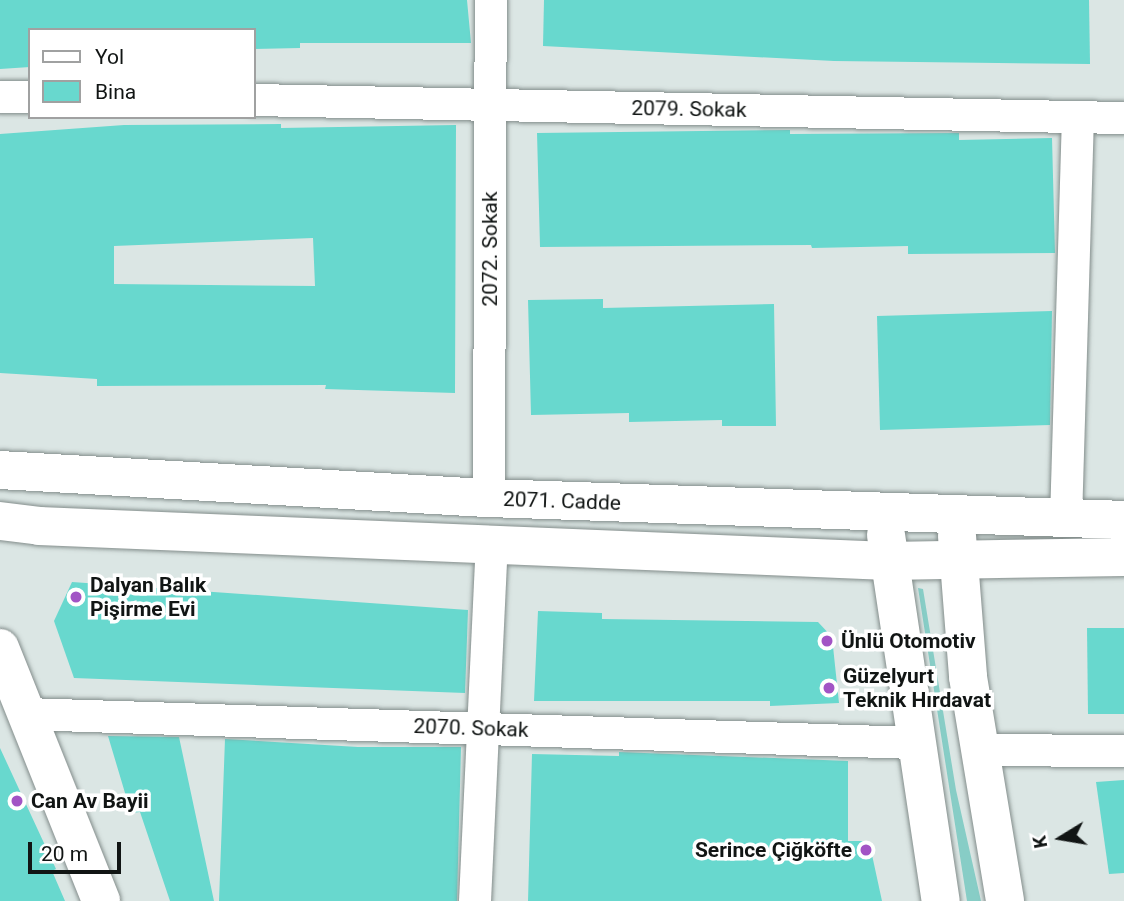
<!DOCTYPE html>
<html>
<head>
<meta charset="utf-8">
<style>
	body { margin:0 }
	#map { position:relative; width:1124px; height:901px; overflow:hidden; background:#dbe6e4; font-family:Roboto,sans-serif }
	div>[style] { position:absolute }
	.green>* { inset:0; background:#87cdc6 }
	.building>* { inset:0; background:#68d8ce }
	.roads { filter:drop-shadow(0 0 2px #838d8b) drop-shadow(0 0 2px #838d8b) }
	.street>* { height:32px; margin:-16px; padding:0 16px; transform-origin:16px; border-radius:16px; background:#fff }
	.secondary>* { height:38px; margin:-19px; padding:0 19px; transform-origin:19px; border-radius:19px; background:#fff }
	.dots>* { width:19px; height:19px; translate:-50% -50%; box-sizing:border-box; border:4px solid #fff; border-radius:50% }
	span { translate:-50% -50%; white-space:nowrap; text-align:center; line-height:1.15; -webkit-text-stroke:7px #fff; paint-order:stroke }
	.street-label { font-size:21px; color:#111514 }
	.poi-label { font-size:21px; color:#111514; font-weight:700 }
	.left { translate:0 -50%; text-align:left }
	.right { translate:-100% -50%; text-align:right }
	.legend { position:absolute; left:28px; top:28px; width:228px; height:91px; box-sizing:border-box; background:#fff; border:2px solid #a0a1a1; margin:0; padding:9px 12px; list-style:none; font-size:21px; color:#111514 }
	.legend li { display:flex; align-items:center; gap:14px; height:35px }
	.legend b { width:35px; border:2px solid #a0a1a1 }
	.north { position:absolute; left:1026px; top:803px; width:70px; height:70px; -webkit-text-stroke:5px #fff; paint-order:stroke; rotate:259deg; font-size:19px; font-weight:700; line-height:28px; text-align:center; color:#111514 }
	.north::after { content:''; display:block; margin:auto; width:24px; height:32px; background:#111514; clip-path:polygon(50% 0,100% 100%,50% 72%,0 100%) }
	.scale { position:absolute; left:28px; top:842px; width:93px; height:32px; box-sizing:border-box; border:4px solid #111514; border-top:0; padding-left:9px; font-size:21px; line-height:24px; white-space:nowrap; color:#111514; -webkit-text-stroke:5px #fff; paint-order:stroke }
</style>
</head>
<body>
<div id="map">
	<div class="green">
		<div style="clip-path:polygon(918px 588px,923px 589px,956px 790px,981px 901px,967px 901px)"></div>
	</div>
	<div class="building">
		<div style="clip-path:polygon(0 0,467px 0,471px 43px,300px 43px,300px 48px,254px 49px,254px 30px,30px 30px,30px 67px,0 69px)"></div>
		<div style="clip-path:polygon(544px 0,1089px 0,1090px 64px,834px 61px,543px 46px)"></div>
		<div style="clip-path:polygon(evenodd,281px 124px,281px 128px,456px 125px,455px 393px,325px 389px,326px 385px,97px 386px,97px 379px,0 373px,0 134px,124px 125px,281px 124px,313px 238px,315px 286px,114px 284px,114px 246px,313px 238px)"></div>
		<div style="clip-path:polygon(790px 130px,790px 134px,959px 133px,959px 140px,1052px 138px,1055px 253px,908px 254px,908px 246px,812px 248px,811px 245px,540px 247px,537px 133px)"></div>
		<div style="clip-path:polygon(603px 299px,603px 308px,774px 304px,776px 426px,722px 426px,722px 420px,629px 422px,629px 413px,531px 415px,528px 300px)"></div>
		<div style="clip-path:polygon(1052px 311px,1050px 425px,880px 430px,877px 316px)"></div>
		<div style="clip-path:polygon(72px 582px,468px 610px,465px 693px,74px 678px,54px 621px)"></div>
		<div style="clip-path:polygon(538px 611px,602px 613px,602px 619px,818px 622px,832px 637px,839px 703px,770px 706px,770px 701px,534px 701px)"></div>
		<div style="clip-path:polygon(1087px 628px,1124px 628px,1124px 714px,1088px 714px)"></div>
		<div style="clip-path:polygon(108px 736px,179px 737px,214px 901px,170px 901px,140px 812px,131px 813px)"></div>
		<div style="clip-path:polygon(225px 739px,358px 747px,461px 747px,457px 901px,219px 901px)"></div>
		<div style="clip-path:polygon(0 748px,56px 869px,52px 871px,65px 901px,0 901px)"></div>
		<div style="clip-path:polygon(619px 752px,848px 761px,848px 841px,869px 841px,882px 901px,528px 901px,532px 754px,619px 756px)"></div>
		<div style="clip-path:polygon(1124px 780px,1124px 873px,1109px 874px,1096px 782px)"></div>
	</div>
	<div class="roads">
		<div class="street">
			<div style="left:0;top:97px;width:30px"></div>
			<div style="left:254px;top:100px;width:870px;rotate:1.19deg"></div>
			<div style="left:489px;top:498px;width:498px;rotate:-89.8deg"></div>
			<div style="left:1066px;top:520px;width:403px;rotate:-88.3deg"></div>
			<div style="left:26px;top:714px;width:890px;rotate:1.87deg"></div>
			<div style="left:979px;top:750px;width:145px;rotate:0.4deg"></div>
			<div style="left:475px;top:901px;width:356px;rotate:-87.3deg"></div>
		</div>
		<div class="secondary">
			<div style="left:0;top:470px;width:490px;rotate:3.3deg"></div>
			<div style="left:489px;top:498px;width:635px;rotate:1.98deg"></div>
			<div style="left:0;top:521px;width:39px;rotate:7deg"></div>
			<div style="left:39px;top:526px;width:850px;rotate:2.36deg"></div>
			<div style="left:888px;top:561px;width:236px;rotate:-1deg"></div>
			<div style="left:886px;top:535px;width:370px;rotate:81.5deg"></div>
			<div style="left:957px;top:536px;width:141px;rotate:85.5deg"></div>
			<div style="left:968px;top:677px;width:227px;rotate:80.6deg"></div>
			<div style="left:0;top:648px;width:272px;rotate:68.2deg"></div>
		</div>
	</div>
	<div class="dots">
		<div style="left:76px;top:597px;background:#a254c5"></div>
		<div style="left:827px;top:641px;background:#a254c5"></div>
		<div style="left:829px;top:688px;background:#a254c5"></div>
		<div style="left:17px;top:801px;background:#a254c5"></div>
		<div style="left:866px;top:850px;background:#a254c5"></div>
	</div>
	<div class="street-label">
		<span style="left:689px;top:109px;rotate:1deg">2079. Sokak</span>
		<span style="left:490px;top:249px;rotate:-90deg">2072. Sokak</span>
		<span style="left:562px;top:501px;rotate:2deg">2071. Cadde</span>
		<span style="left:471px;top:728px;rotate:2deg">2070. Sokak</span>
	</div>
	<div class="poi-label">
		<span class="left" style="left:90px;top:597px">Dalyan Balık<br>Pişirme Evi</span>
		<span class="left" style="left:841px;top:641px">Ünlü Otomotiv</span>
		<span class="left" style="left:843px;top:688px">Güzelyurt<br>Teknik Hırdavat</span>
		<span class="left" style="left:31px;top:801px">Can Av Bayii</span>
		<span class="right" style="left:852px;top:850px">Serince Çiğköfte</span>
	</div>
	<ul class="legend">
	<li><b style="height:9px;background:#fff"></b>Yol</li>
	<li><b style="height:19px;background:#68d8ce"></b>Bina</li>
	</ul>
	<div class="north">K</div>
	<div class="scale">20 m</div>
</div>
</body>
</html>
